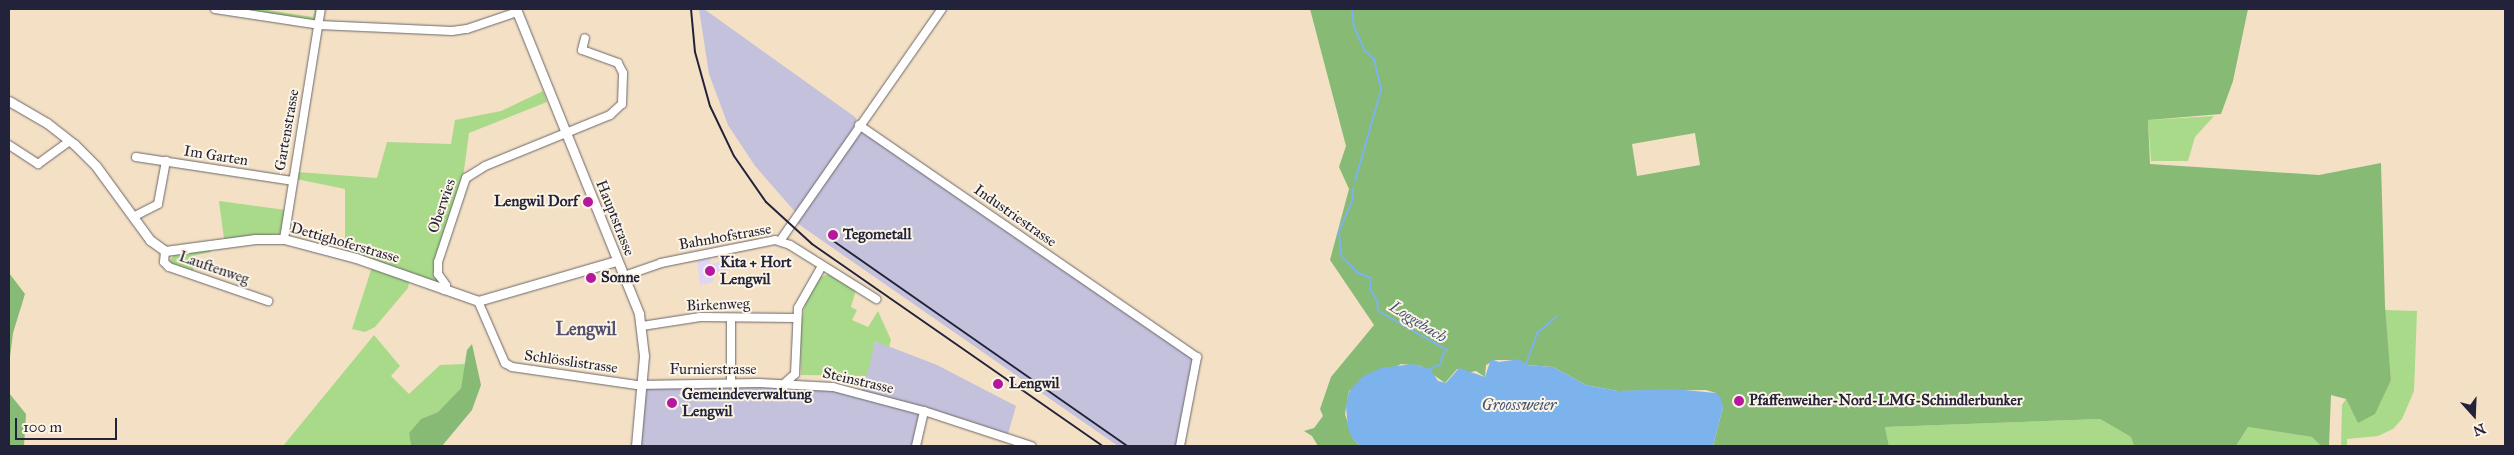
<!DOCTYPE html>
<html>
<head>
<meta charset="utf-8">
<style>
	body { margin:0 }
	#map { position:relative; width:2514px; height:455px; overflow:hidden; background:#f4e1c5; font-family:"IM FELL Great Primer",serif }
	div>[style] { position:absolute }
	.built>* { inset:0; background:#dfd5f5 }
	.industrial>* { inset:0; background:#c3c1db }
	.green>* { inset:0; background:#a8da89 }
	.forest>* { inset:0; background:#86ba75 }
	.water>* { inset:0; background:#7db3ec }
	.stream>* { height:2px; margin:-1px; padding:0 1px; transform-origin:1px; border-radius:1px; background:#7db3ec }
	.roads { filter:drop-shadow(0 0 1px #6c656b) drop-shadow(0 0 1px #6c656b) }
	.minor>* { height:8px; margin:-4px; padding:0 4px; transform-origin:4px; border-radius:4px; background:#fff }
	.tertiary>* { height:9px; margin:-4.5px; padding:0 4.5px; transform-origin:4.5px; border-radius:4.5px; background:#fff }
	.rail>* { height:2px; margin:-1px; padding:0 1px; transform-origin:1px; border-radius:1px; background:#22223b }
	.dots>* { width:14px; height:14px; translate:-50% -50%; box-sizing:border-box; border:2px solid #fcf5e5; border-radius:50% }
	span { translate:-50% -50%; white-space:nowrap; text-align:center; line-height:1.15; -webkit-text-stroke:4px #fcf5e5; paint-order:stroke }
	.street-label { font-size:15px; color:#22223b }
	.poi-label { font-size:15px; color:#22223b; font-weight:700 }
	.right { translate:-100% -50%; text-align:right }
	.left { translate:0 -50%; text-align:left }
	.water-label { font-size:16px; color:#425579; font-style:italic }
	.quarter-label { font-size:18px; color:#56506f; font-weight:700 }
	.frame { position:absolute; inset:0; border:10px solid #22223b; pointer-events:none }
	.north { position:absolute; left:2449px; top:390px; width:50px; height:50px; -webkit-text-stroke:4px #fcf5e5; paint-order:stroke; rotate:160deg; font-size:14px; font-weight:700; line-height:20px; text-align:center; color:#22223b }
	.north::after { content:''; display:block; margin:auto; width:18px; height:22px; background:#22223b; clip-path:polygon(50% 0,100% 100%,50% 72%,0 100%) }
	.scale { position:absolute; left:15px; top:418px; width:102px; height:22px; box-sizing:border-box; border:2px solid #22223b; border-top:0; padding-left:6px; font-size:15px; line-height:18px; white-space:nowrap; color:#22223b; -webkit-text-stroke:4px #fcf5e5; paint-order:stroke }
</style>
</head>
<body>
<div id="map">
	<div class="built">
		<div style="clip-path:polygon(710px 258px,711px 264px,731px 259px,733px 268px,713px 274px,714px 282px,700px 285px,697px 261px)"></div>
	</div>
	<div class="industrial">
		<div style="clip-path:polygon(699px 9px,704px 9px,855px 117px,859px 125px,1197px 357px,1180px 446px,1118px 446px,794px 221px,797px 214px,755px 166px,728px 125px,709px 74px)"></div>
		<div style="clip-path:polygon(875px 341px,937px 365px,1016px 406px,1008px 434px,929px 409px,920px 446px,636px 446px,642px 384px,785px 383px,861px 394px)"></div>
	</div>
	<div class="green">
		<div style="clip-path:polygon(225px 9px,261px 9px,313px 17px,315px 9px,319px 9px,314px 21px)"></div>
		<div style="clip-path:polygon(543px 91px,547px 102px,469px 133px,463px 178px,436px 260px,441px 284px,345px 250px,345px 189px,296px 179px,297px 172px,377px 178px,387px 142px,451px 144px,455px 120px,501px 111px)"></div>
		<div style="clip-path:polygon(2214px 116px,2195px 137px,2188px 161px,2151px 161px,2148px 120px)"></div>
		<div style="clip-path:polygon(219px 201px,286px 210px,283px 230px,279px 234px,224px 239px)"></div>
		<div style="clip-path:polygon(210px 249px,211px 252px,192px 256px,194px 275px,173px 267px,169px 262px,174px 255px)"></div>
		<div style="clip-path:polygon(372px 267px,409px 282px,408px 288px,375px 327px,365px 332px,352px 329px)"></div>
		<div style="clip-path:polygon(829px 274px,856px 290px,851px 307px,857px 310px,852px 320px,868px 327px,878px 311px,891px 340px,889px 347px,875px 341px,867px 376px,801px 375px,800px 330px,806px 300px,818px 278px)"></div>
		<div style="clip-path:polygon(2385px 310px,2417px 311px,2414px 391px,2402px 419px,2393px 429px,2378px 436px,2347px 439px,2347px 446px,2341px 446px,2342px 405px,2346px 399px,2358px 422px,2391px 380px)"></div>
		<div style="clip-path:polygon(374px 335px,400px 366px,391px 376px,409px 394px,440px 365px,465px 364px,461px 388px,438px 412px,421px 419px,409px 433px,411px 446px,283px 446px)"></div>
		<div style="clip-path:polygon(2100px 419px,2131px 437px,2134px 446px,1889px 446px,1885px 427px)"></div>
		<div style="clip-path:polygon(2248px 427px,2312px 437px,2321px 446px,2236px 446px)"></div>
	</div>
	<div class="forest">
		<div style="clip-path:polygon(evenodd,1310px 9px,2248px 9px,2233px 81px,2221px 114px,2148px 120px,2150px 164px,2319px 175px,2381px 163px,2385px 306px,2391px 380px,2375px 414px,2358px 423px,2346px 399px,2331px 395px,2329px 446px,2321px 446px,2312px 437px,2248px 427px,2236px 446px,2134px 446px,2131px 437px,2100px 419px,1885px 427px,1889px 446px,1713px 446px,1723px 407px,1716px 393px,1706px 390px,1618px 391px,1586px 385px,1553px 367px,1527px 365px,1519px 360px,1495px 360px,1486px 365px,1485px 377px,1476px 371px,1466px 373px,1457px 369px,1445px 383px,1421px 366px,1401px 364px,1349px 391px,1345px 414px,1353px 439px,1360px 446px,1318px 446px,1312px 436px,1304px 431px,1314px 428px,1323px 416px,1320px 409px,1331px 377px,1374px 325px,1330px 260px,1349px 189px,1339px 167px,1346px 146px,1310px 9px,1695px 133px,1700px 165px,1637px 176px,1632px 144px,1695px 133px)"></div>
		<div style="clip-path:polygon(9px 273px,25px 294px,13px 333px,9px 365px)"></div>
		<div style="clip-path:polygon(472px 344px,481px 385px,472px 410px,442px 446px,411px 446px,409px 433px,421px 419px,438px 412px,461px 388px,467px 350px)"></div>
		<div style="clip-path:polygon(9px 393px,26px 414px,24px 446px,9px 446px)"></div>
	</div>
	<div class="water">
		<div style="clip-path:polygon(1491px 359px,1499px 362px,1519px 359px,1527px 365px,1553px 367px,1586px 385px,1618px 391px,1673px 389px,1716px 393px,1721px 398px,1723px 407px,1713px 446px,1360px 446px,1353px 439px,1348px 428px,1346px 406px,1349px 392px,1362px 377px,1381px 368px,1413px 364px,1430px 369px,1438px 381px,1446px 383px,1459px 368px,1485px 377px)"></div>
	</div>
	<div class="stream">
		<div style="left:1352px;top:9px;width:18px;rotate:84deg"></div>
		<div style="left:1354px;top:27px;width:26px;rotate:65deg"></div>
		<div style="left:1365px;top:51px;width:12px;rotate:42deg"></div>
		<div style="left:1374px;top:59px;width:32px;rotate:77deg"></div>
		<div style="left:1381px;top:90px;width:95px;rotate:105.9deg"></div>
		<div style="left:1353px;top:188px;width:13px;rotate:94deg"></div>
		<div style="left:1352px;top:201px;width:34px;rotate:113deg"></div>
		<div style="left:1339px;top:232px;width:23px;rotate:85deg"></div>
		<div style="left:1341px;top:255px;width:25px;rotate:47deg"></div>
		<div style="left:1358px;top:273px;width:14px;rotate:21deg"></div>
		<div style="left:1371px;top:278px;width:12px;rotate:95deg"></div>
		<div style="left:1370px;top:290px;width:12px;rotate:55deg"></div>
		<div style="left:1377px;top:300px;width:11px;rotate:85deg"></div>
		<div style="left:1378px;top:311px;width:79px;rotate:29.5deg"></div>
		<div style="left:1447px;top:350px;width:7px;rotate:135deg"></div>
		<div style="left:1442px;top:355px;width:9px;rotate:96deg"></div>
		<div style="left:1441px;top:364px;width:12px;rotate:156deg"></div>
		<div style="left:1526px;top:364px;width:33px;rotate:-70deg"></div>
		<div style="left:1537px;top:333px;width:25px;rotate:-40deg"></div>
	</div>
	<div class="roads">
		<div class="minor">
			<div style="left:215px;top:9px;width:105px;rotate:8.7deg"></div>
			<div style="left:319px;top:25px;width:133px;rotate:2.6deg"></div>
			<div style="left:452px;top:31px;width:15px;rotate:-8deg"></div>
			<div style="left:467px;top:29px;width:53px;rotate:-18.8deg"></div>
			<div style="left:859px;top:125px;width:410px;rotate:34.5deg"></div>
			<div style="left:1197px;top:357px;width:91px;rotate:100.8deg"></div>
			<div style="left:9px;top:145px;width:35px;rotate:33deg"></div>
			<div style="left:38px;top:164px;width:39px;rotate:-36deg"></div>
			<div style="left:136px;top:157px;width:158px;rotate:8.7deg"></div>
			<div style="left:133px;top:217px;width:28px;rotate:-27deg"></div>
			<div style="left:158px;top:204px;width:44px;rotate:-79.5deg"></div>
			<div style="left:284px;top:239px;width:233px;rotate:-80.9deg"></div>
			<div style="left:780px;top:241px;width:283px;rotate:-55.1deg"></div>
			<div style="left:165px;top:251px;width:11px;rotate:95deg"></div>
			<div style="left:164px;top:262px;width:7px;rotate:45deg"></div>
			<div style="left:169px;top:267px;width:105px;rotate:19deg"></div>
			<div style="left:624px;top:276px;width:39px;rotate:-19deg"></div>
			<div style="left:661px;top:263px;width:116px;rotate:-11.4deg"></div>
			<div style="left:775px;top:240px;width:16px;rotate:18deg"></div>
			<div style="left:790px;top:245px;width:102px;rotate:32.1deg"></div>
			<div style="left:444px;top:290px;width:5px;rotate:-68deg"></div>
			<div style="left:446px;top:285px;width:14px;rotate:-126deg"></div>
			<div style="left:438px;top:274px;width:12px;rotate:-90deg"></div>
			<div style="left:438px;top:262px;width:89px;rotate:-71.6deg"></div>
			<div style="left:466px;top:178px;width:22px;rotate:-32deg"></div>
			<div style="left:485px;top:166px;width:135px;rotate:-22.2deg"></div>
			<div style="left:610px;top:115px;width:16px;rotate:-43deg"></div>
			<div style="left:622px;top:104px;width:31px;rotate:-88deg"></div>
			<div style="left:623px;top:73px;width:11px;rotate:-117deg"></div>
			<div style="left:618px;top:63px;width:38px;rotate:-160deg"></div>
			<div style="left:582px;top:50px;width:12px;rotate:-76deg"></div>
			<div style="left:478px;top:301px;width:68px;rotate:66.5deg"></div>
			<div style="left:505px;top:363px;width:8px;rotate:30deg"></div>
			<div style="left:512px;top:367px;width:126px;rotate:8.2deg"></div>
			<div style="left:637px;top:385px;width:122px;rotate:-0.9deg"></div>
			<div style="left:759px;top:383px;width:74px;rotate:3.1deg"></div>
			<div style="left:833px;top:387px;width:94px;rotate:14.8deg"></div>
			<div style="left:924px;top:411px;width:113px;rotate:18.1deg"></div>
			<div style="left:731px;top:318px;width:65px;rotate:90deg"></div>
			<div style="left:642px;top:326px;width:59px;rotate:-8.8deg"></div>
			<div style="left:700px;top:317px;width:96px;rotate:0.6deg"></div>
			<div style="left:785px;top:383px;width:13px;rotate:-42deg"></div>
			<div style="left:795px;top:374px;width:66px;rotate:-87.4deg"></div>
			<div style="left:798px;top:308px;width:48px;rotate:-60.3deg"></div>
			<div style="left:916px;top:446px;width:36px;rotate:-77deg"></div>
		</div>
		<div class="tertiary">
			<div style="left:516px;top:9px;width:329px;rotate:68deg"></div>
			<div style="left:639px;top:314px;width:42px;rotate:83.2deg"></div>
			<div style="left:644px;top:356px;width:90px;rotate:95.1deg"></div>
			<div style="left:9px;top:101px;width:44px;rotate:30.1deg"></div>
			<div style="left:47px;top:123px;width:34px;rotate:38deg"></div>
			<div style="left:74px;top:144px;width:31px;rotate:45deg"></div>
			<div style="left:96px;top:166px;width:92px;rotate:53.9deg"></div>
			<div style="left:150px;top:240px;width:19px;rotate:36deg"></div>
			<div style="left:165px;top:251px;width:91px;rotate:-7.6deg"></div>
			<div style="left:255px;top:239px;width:29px"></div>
			<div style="left:284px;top:239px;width:74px;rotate:14.8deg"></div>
			<div style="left:356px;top:258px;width:129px;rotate:19.4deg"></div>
			<div style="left:478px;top:301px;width:144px;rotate:-16.2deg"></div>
		</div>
	</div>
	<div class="rail">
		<div style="left:691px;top:9px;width:43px;rotate:84.7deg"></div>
		<div style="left:695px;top:52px;width:56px;rotate:74.5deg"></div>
		<div style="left:710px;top:106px;width:55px;rotate:64.4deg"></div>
		<div style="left:734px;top:156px;width:56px;rotate:55.2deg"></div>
		<div style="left:766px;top:202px;width:62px;rotate:42.4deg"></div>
		<div style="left:812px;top:244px;width:354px;rotate:34.8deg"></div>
		<div style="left:832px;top:240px;width:360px;rotate:34.9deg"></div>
	</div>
	<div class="dots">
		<div style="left:588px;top:202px;background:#b5179e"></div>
		<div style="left:833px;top:235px;background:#b5179e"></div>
		<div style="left:710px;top:271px;background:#b5179e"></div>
		<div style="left:591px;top:278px;background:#b5179e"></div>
		<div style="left:998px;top:384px;background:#b5179e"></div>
		<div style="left:1739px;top:401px;background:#b5179e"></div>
		<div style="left:672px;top:403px;background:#b5179e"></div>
	</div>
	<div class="street-label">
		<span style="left:287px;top:130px;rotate:-80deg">Gartenstrasse</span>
		<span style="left:216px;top:156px;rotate:9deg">Im Garten</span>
		<span style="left:442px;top:206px;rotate:-71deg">Oberwies</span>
		<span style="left:1015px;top:216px;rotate:35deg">Industriestrasse</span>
		<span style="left:615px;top:218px;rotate:68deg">Hauptstrasse</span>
		<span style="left:725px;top:237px;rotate:-10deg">Bahnhofstrasse</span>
		<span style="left:345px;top:243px;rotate:16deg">Dettighoferstrasse</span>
		<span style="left:214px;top:268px;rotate:19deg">Lauftenweg</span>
		<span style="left:718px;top:305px;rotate:-2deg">Birkenweg</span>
		<span style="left:571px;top:362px;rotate:8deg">Schlösslistrasse</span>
		<span style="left:713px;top:370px">Furnierstrasse</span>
		<span style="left:858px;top:381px;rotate:13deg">Steinstrasse</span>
	</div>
	<div class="poi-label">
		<span class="right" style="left:578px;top:202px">Lengwil Dorf</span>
		<span class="left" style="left:843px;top:235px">Tegometall</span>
		<span class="left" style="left:720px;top:271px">Kita + Hort<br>Lengwil</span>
		<span class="left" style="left:601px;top:278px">Sonne</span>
		<span class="left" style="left:1009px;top:384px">Lengwil</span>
		<span class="left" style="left:682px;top:403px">Gemeindeverwaltung<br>Lengwil</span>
		<span class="left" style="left:1749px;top:401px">Pfaffenweiher-Nord-LMG-Schindlerbunker</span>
	</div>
	<div class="water-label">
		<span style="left:1418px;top:322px;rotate:32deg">Loggebach</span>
		<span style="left:1519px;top:405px">Groossweier</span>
	</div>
	<div class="quarter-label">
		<span style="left:586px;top:329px">Lengwil</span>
	</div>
	<div class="frame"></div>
	<div class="north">N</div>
	<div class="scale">100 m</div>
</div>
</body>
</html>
